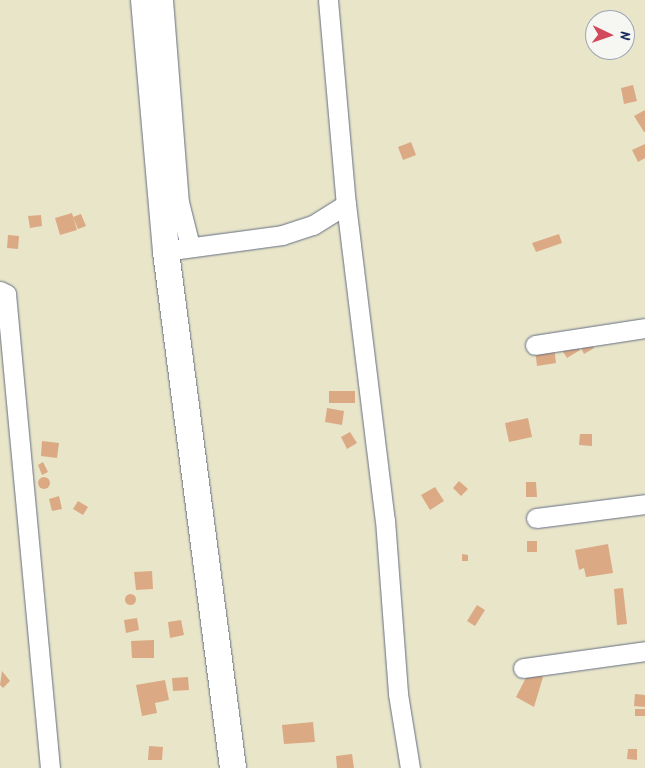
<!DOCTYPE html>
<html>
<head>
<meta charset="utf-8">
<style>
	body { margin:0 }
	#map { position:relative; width:645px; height:768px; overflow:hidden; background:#e9e5c9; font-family:Kalam,sans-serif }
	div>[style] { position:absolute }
	.building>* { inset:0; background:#dbaa84 }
	.round { border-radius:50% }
	.roads { filter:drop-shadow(0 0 1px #636f83) drop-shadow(0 0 1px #636f83) }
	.street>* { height:19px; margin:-9.5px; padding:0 9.5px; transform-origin:9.5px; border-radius:9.5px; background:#fff }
	.secondary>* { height:26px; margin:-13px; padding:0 13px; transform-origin:13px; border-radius:13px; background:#fff }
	span { translate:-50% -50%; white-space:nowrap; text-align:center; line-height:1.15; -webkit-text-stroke:4px #f6f6f2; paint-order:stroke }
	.north { position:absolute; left:585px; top:10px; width:50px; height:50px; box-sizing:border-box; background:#f6f6f2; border:1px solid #9ea6b7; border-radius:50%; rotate:93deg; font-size:14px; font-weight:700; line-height:20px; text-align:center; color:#1b2f5e }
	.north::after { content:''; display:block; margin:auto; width:18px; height:22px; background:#d1495b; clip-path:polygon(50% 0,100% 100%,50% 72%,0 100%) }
</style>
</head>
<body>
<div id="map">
	<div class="building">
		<div style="clip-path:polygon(633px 85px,637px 101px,624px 104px,621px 88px)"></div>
		<div style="clip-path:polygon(645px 110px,645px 132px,644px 132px,634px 116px)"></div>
		<div style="clip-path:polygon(411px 142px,416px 155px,403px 160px,398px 147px)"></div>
		<div style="clip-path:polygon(645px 144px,645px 158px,638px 162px,632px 150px)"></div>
		<div style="clip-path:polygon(72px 213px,77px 230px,60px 235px,55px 218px)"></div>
		<div style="clip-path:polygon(81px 214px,86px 226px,78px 229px,73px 217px)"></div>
		<div style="clip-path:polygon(41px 215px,42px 226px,30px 228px,28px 216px)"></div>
		<div style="clip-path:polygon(559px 234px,562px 243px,536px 252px,532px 243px)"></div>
		<div style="clip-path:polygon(8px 235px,19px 236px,18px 249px,7px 248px)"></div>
		<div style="clip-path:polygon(588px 338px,594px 348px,584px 354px,579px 344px)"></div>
		<div style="clip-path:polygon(573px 339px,580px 350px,567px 358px,560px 347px)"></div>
		<div style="clip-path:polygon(554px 347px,556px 363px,537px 366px,535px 350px)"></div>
		<div style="clip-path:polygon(329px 391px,355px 391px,355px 403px,329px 403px)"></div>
		<div style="clip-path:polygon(327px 408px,344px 411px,342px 425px,325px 422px)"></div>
		<div style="clip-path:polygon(528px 418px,532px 437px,509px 442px,505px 423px)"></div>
		<div style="clip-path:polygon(350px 432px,357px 443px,347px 449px,341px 437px)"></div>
		<div style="clip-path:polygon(580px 434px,592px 434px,592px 446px,579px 445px)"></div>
		<div style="clip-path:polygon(42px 441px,59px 443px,57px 458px,41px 456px)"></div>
		<div style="clip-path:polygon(43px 462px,48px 472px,42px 475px,38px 465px)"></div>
		<div class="round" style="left:38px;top:477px;width:12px;height:12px"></div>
		<div style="clip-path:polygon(459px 481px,468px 489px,461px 496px,453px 488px)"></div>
		<div style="clip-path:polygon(526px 482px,536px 482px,537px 497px,526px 497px)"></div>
		<div style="clip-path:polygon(435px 487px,444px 501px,430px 510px,421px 495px)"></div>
		<div style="clip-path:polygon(59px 496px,62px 509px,52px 511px,49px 499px)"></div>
		<div style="clip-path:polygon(78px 501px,88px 507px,83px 515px,73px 509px)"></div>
		<div style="clip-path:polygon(527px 541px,537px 541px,537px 552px,527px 552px)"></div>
		<div style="clip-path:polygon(608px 544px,613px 573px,586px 577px,584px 568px,579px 570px,575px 550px)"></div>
		<div style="clip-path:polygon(462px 554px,468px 555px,468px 561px,462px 561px)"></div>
		<div style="clip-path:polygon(152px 571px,153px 589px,136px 590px,134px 572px)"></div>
		<div style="clip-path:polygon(623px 588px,627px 624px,617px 625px,614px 589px)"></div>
		<div class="round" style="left:124.5px;top:593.5px;width:11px;height:11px"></div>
		<div style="clip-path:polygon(477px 605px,485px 610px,475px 626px,467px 621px)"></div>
		<div style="clip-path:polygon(137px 618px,139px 630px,126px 633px,124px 620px)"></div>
		<div style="clip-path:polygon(181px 620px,184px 635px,170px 638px,168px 622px)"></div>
		<div style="clip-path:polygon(154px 640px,154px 658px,132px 658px,131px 641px)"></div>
		<div style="clip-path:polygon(530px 670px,543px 677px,534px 707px,516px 697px)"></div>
		<div style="clip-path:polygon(2px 671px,10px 681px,3px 688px,0 685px)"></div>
		<div style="clip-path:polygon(188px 677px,189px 690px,173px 691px,172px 678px)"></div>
		<div style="clip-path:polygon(165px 680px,169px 700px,155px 703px,157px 713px,142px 716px,136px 685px)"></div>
		<div style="clip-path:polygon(635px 694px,645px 695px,645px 707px,634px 706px)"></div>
		<div style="clip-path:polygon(635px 709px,645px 709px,645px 716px,635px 716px)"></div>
		<div style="clip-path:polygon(313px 722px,315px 742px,284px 744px,282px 725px)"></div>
		<div style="clip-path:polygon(149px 746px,163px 747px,162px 760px,148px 760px)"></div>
		<div style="clip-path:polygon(628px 749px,637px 749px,637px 760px,627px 759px)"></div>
		<div style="clip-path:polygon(352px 754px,354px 768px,337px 768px,336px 756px)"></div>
	</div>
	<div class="roads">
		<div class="street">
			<div style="left:163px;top:0;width:203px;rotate:85.5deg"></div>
			<div style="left:179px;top:202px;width:45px;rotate:76deg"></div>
			<div style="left:328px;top:0;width:205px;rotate:85deg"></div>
			<div style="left:346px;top:204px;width:318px;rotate:83deg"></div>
			<div style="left:385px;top:520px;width:174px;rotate:85.7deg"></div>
			<div style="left:398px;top:694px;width:75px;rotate:80.8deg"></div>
			<div style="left:179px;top:249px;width:104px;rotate:-7.7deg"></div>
			<div style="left:282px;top:235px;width:33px;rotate:-18deg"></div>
			<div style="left:313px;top:225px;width:39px;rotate:-32deg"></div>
			<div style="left:0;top:291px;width:7px;rotate:27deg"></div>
			<div style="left:6px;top:294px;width:476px;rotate:84.7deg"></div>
			<div style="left:535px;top:345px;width:111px;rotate:-8.8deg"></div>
			<div style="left:536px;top:518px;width:110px;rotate:-7.3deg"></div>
			<div style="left:523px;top:668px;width:123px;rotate:-7.9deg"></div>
		</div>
		<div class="secondary">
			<div style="left:144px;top:0;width:253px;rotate:85deg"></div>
			<div style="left:166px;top:252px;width:520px;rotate:82.6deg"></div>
		</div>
	</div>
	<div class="north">N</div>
</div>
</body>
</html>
